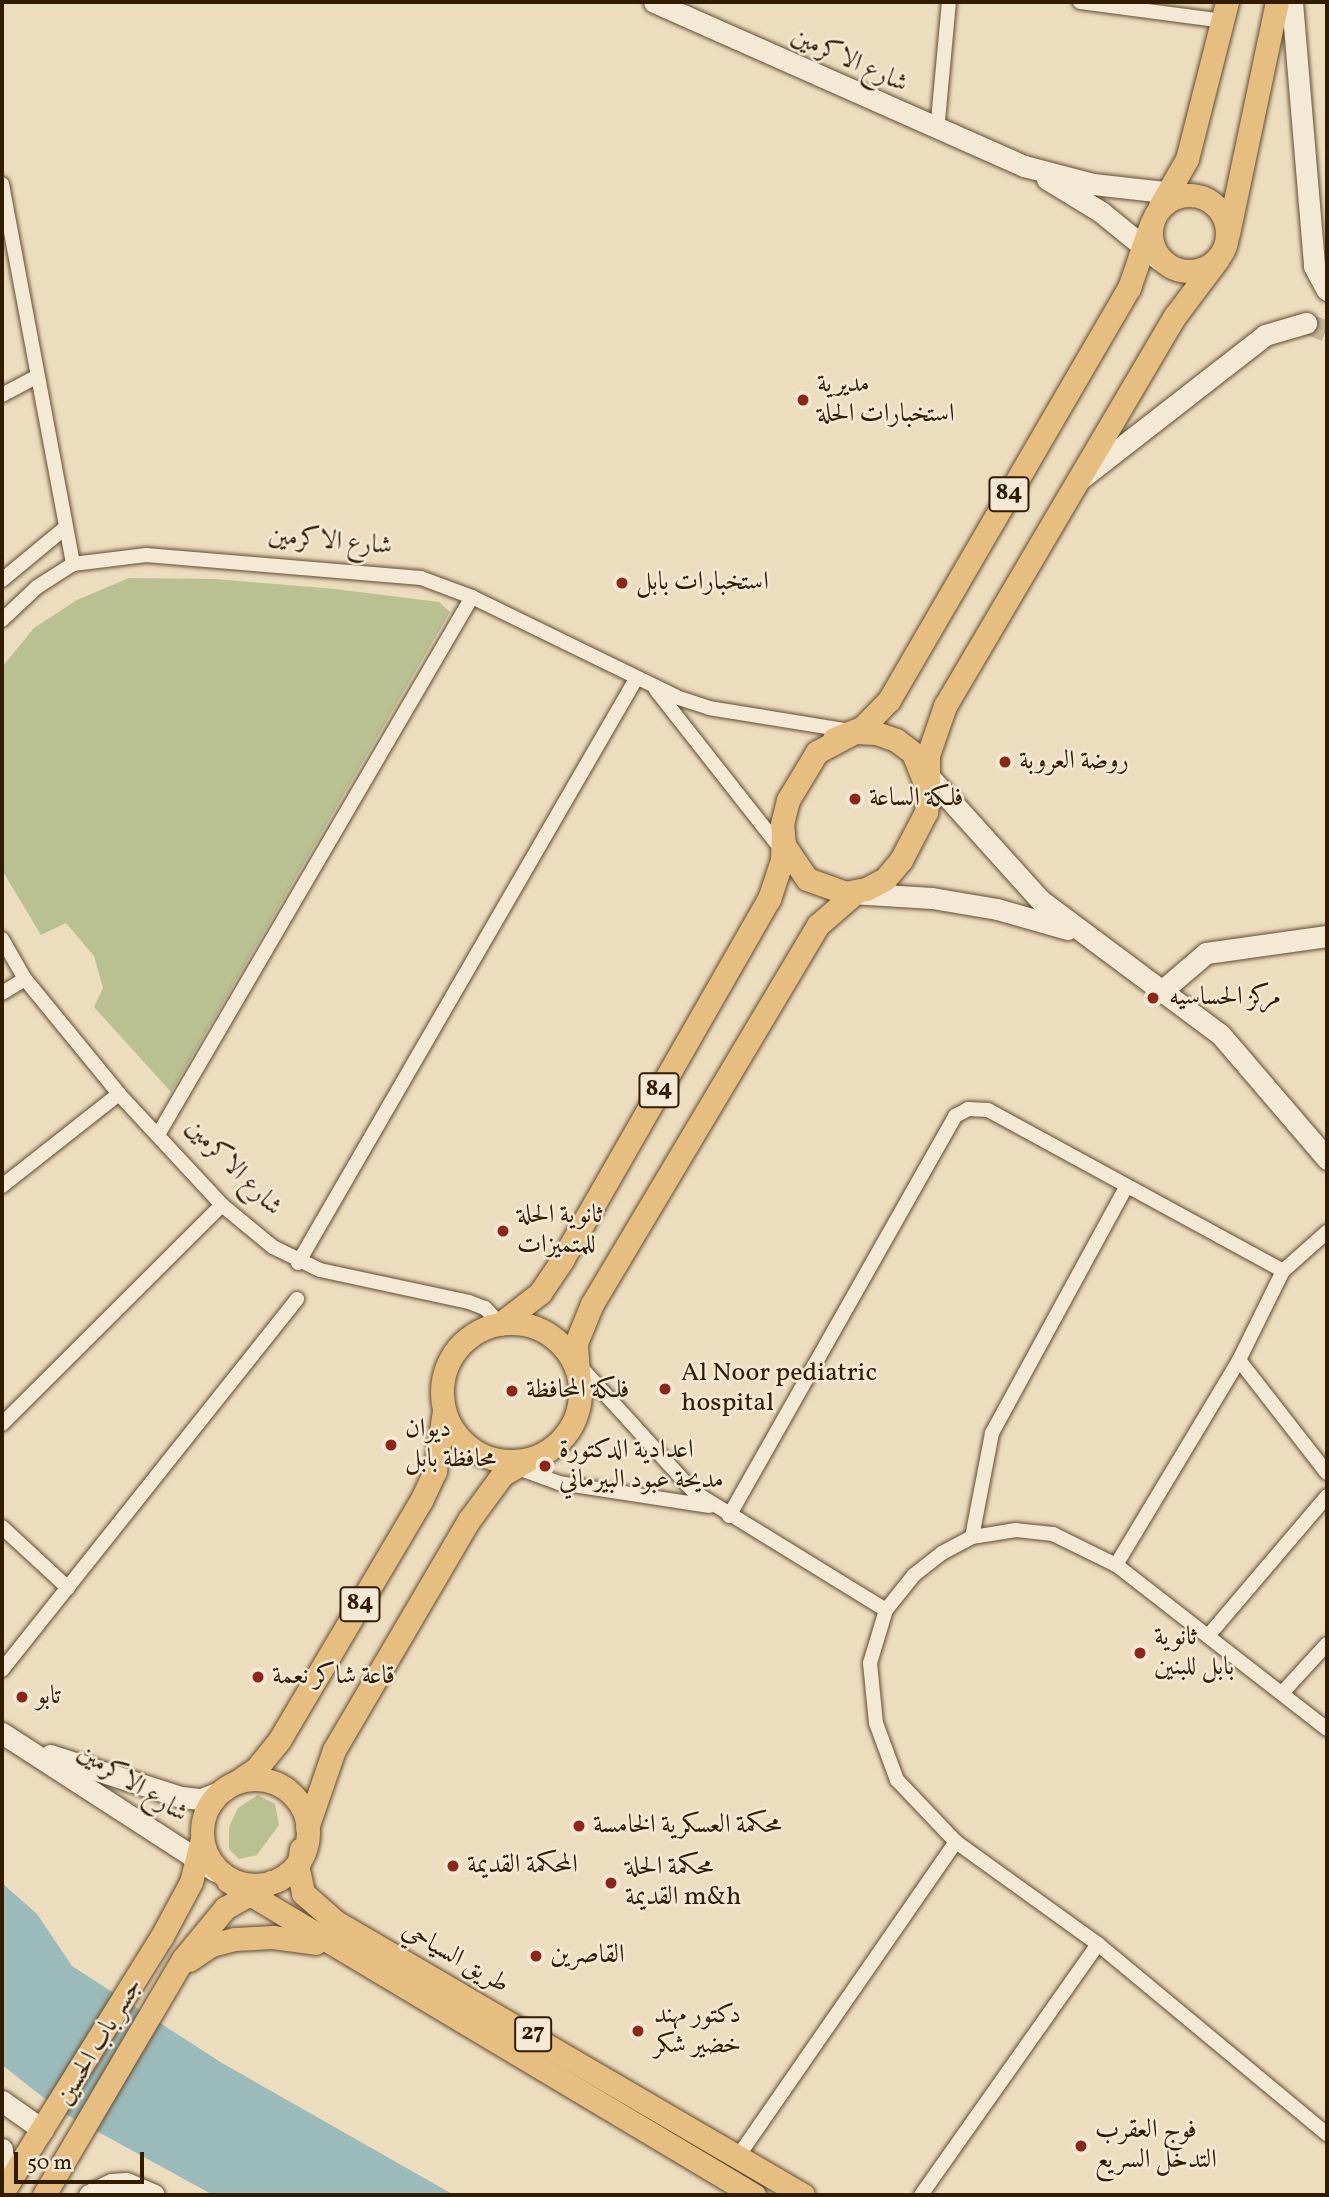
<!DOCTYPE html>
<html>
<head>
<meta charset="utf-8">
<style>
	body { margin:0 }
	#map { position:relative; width:1329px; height:2197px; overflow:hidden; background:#edddbf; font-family:Vollkorn,Amiri,serif }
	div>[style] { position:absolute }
	.green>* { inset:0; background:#b9c091 }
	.water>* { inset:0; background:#9bbaba }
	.secondary-tunnel>* { height:21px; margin-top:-10.5px; transform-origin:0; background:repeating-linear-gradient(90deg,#c7b699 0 21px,transparent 0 31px) }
	.roads { filter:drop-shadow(0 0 2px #604c30) drop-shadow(0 0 2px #604c30) }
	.street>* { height:14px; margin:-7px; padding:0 7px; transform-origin:7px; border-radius:7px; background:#f3e9d5 }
	.secondary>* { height:21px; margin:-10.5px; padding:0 10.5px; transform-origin:10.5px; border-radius:10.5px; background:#f3e9d5 }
	.primary>* { height:23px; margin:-11.5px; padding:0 11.5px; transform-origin:11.5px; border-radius:11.5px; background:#e6be80 }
	.primary>.ring { margin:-11.5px; padding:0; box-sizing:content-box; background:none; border:23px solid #e6be80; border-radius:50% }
	.dots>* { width:19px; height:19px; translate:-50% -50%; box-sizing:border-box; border:4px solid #f3e9d5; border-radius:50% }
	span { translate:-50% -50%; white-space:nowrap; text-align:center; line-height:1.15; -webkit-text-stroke:5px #f3e9d5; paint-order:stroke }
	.shield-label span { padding:2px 5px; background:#f3e9d5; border:2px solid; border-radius:5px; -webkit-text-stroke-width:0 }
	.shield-label { font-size:24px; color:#311c00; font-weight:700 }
	.street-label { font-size:26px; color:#311c00 }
	.poi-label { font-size:26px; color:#311c00 }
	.left { translate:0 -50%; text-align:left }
	.frame { position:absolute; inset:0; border:4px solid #311c00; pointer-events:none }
	.scale { position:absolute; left:14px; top:2152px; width:130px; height:32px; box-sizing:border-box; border:4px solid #311c00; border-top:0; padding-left:9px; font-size:21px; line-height:24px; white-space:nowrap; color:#311c00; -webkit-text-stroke:5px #f3e9d5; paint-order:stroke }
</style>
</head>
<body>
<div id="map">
	<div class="green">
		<div style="clip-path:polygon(129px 578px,215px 579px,335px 589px,439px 602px,450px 612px,171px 1092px,94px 1007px,103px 988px,94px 956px,66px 923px,41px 935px,2px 870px,2px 667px,34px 628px,77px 600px)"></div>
		<div style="clip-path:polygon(258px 1795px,275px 1804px,279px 1825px,257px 1855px,239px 1859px,229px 1849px,229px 1827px,238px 1808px)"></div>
	</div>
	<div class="water">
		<div style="clip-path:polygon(2px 1883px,37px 1914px,72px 1966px,222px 2063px,454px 2195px,213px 2195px,62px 2112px,2px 2065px)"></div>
	</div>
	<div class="secondary-tunnel">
		<div style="left:1306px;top:323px;width:22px;rotate:21deg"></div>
	</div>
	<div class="roads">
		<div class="street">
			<div style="left:1080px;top:2px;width:146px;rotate:7.5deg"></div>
			<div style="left:937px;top:131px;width:130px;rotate:-84.7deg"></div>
			<div style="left:2px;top:184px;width:387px;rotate:79.4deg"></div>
			<div style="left:2px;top:395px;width:40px;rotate:-28deg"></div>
			<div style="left:2px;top:580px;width:83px;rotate:-39.6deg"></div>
			<div style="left:2px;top:620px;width:48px;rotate:-43.3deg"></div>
			<div style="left:37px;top:587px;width:43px;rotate:-32.6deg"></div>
			<div style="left:73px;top:564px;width:74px;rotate:-7deg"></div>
			<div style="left:146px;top:555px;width:276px;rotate:4.8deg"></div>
			<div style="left:421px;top:578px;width:54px;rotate:20.4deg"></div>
			<div style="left:472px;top:597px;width:230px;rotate:26deg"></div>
			<div style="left:679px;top:698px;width:32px;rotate:18deg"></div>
			<div style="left:709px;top:708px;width:138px;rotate:9.2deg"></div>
			<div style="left:656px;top:690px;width:204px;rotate:51.8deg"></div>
			<div style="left:2px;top:939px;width:46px;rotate:60.1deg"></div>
			<div style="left:25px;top:979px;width:149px;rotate:50.7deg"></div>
			<div style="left:119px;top:1094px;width:151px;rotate:47.1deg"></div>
			<div style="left:222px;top:1205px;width:66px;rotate:39.5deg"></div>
			<div style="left:273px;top:1247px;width:52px;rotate:26.1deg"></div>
			<div style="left:320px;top:1270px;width:152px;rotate:12.1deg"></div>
			<div style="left:469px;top:1302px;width:17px;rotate:21deg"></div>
			<div style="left:485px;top:1308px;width:22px;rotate:47deg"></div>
			<div style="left:2px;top:993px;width:27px;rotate:-31deg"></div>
			<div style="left:159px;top:1133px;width:621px;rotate:-59.72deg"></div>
			<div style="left:2px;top:1186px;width:149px;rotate:-38.2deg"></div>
			<div style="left:298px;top:1263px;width:675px;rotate:-59.94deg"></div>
			<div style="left:1239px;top:1360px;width:143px;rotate:52.1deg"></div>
			<div style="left:577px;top:1363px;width:174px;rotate:47.8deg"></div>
			<div style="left:694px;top:1492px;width:225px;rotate:31.6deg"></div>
			<div style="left:2px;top:1424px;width:310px;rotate:-44.9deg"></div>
			<div style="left:479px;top:1454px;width:85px;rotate:19.9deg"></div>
			<div style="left:559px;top:1483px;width:152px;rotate:8.7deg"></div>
			<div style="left:729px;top:1516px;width:459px;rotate:-60.5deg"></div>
			<div style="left:955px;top:1116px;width:15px;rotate:-28deg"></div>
			<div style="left:968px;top:1109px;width:20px;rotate:3deg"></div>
			<div style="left:988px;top:1110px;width:336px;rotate:28.6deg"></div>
			<div style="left:2px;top:1527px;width:90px;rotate:42.7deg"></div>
			<div style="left:972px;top:1537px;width:106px;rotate:-79.1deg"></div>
			<div style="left:992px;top:1433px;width:280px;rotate:-61.4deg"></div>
			<div style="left:1116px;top:1565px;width:239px;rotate:-59deg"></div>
			<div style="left:1239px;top:1360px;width:99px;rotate:-63.7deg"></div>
			<div style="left:1283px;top:1271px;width:59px;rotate:-41.6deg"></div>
			<div style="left:1208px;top:1636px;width:184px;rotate:-49.6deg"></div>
			<div style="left:2px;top:1670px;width:474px;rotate:-51.5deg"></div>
			<div style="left:1283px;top:1692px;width:65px;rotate:-47.5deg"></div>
			<div style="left:1327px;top:1729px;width:267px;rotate:-142.1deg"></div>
			<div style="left:1116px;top:1565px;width:70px;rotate:-153.8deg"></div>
			<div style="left:1053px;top:1534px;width:37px;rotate:-174deg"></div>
			<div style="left:1016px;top:1530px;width:45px;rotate:171deg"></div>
			<div style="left:972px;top:1537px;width:34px;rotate:152deg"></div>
			<div style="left:942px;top:1553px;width:36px;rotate:142deg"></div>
			<div style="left:914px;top:1575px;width:45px;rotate:128.7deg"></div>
			<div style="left:886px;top:1610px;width:55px;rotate:106.8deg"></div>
			<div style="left:870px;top:1663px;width:60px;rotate:84.3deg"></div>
			<div style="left:876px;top:1723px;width:61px;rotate:69.8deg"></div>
			<div style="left:897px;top:1780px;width:86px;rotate:46.4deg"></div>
			<div style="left:956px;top:1842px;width:175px;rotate:35.7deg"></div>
			<div style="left:1098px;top:1944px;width:298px;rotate:39.7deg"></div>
			<div style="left:739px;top:2155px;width:381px;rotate:-55.3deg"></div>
			<div style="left:921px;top:2195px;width:307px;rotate:-54.8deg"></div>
		</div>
		<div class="secondary">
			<div style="left:654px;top:2px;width:405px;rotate:23.9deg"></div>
			<div style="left:1024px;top:166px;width:71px;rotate:14.6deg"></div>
			<div style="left:1093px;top:184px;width:99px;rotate:6.4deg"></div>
			<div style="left:1292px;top:2px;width:265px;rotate:85.2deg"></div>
			<div style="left:1314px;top:266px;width:27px;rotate:62deg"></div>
			<div style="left:1047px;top:179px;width:63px;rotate:31.4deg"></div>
			<div style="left:1101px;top:212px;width:77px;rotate:39.2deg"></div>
			<div style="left:1079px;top:480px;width:236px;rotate:-37.9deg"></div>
			<div style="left:1265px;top:335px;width:43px;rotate:-16.3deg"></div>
			<div style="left:924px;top:771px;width:173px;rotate:48deg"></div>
			<div style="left:1040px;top:900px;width:224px;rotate:36.7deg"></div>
			<div style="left:1220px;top:1034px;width:165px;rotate:49.4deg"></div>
			<div style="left:851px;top:893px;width:81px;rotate:3.5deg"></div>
			<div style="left:932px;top:898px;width:66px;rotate:9.6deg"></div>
			<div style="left:997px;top:909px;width:73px;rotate:15.9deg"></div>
			<div style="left:1164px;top:989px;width:55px;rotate:-40.6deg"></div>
			<div style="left:1206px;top:953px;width:122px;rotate:-8deg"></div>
			<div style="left:2px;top:1733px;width:254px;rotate:32.9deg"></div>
			<div style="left:50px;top:1755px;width:138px;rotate:17.8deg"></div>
			<div style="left:181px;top:1797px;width:20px;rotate:6deg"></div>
			<div style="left:201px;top:1799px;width:26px;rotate:-21deg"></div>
			<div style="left:2px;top:2101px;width:50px;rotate:35.3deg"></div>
			<div style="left:2px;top:2149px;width:43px;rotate:88.7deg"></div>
			<div style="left:89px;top:2195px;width:25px;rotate:-26deg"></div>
			<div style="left:112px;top:2184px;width:14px;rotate:-4deg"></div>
			<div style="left:126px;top:2183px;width:30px;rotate:23deg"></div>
		</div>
		<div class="primary">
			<div class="ring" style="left:1151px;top:195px;width:53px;height:53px"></div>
			<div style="left:1160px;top:206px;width:54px;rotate:-60.1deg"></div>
			<div style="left:1187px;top:159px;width:162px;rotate:-75.7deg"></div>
			<div style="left:1228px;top:234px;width:237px;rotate:-78.1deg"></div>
			<div style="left:855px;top:732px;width:21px;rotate:3deg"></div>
			<div style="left:876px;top:733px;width:21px;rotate:19deg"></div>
			<div style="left:896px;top:740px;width:21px;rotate:37deg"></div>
			<div style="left:913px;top:753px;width:41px;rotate:68.5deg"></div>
			<div style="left:928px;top:791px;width:21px;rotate:95deg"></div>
			<div style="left:926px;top:812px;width:54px;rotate:117.5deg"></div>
			<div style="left:901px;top:860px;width:25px;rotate:130deg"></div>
			<div style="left:885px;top:879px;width:21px;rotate:152deg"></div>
			<div style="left:866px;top:889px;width:20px;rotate:169deg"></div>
			<div style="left:846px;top:893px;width:41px;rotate:-160.3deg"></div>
			<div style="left:807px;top:879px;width:41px;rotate:-124.1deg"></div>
			<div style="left:784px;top:845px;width:21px;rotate:-95deg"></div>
			<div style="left:782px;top:824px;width:25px;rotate:-76deg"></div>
			<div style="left:788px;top:800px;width:56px;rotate:-58.9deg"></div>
			<div style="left:817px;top:752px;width:43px;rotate:-27.8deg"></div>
			<div style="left:834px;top:739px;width:31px;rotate:-22deg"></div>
			<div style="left:863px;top:727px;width:37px;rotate:-46deg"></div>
			<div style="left:889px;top:700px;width:477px;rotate:-59.8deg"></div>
			<div style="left:1129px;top:288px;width:68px;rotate:-71deg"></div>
			<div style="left:928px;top:791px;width:36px;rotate:-90deg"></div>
			<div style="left:928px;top:755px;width:52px;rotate:-70.9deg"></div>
			<div style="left:945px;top:706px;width:453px;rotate:-59.5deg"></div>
			<div style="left:1175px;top:316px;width:70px;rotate:-53.1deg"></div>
			<div class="ring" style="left:442px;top:1323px;width:115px;height:115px"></div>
			<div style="left:500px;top:1324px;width:51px;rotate:-37.8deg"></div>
			<div style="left:540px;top:1293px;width:40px;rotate:-56deg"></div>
			<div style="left:562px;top:1260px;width:416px;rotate:-60.2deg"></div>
			<div style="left:769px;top:899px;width:41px;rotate:-71.6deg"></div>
			<div style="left:782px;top:860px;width:24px;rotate:-88deg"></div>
			<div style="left:578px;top:1373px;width:30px;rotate:-94deg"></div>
			<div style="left:576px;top:1343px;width:42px;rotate:-67.7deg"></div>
			<div style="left:592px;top:1304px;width:441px;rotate:-59.2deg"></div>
			<div style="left:818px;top:925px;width:52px;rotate:-41.1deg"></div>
			<div class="ring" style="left:202px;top:1779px;width:83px;height:83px"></div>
			<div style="left:238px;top:1781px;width:22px;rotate:-34deg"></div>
			<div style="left:256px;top:1769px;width:38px;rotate:-51deg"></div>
			<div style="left:280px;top:1739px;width:277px;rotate:-59.4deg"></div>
			<div style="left:421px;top:1501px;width:33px;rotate:-65deg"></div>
			<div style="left:435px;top:1471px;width:61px;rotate:-81.5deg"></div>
			<div style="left:307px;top:1828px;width:83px;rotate:-70.9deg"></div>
			<div style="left:334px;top:1750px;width:267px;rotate:-59.6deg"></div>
			<div style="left:469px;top:1520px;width:56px;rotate:-53.7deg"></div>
			<div style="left:502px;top:1475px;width:29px;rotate:-31deg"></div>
			<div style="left:301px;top:1849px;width:20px;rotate:99deg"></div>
			<div style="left:298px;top:1869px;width:25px;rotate:78deg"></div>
			<div style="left:303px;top:1893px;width:44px;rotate:41.3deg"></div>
			<div style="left:336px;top:1922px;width:541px;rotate:30.31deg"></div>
			<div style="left:228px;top:1881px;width:613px;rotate:30.84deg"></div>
			<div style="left:189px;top:1960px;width:27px;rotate:-34deg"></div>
			<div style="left:211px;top:1945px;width:25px;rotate:-14deg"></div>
			<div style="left:235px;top:1939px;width:38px;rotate:-3deg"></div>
			<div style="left:273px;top:1937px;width:43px;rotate:7.9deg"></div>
			<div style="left:2px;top:2193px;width:301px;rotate:-58.1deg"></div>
			<div style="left:161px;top:1938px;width:64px;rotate:-61.8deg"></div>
			<div style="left:191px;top:1882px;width:44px;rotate:-75.7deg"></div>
			<div style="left:44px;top:2195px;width:274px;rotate:-59.5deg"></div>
			<div style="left:183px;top:1959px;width:66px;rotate:-50.5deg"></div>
			<div style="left:225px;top:1908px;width:53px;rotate:-29.5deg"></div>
		</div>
	</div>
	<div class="dots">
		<div style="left:803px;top:400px;background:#8f2418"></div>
		<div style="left:622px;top:583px;background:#8f2418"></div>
		<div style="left:1005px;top:762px;background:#8f2418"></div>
		<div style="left:855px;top:799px;background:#8f2418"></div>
		<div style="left:1153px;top:998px;background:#8f2418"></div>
		<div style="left:503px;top:1231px;background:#8f2418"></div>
		<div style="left:665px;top:1389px;background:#8f2418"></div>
		<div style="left:512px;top:1391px;background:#8f2418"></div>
		<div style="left:391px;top:1445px;background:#8f2418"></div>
		<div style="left:545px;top:1466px;background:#8f2418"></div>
		<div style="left:1140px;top:1653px;background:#8f2418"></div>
		<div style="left:258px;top:1677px;background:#8f2418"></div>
		<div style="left:22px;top:1697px;background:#8f2418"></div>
		<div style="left:579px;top:1826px;background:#8f2418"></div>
		<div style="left:453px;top:1866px;background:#8f2418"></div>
		<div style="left:611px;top:1883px;background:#8f2418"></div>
		<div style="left:536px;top:1956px;background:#8f2418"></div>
		<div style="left:638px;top:2031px;background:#8f2418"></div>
		<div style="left:1081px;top:2146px;background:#8f2418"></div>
	</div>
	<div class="shield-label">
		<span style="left:1009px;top:494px">84</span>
		<span style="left:659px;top:1090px">84</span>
		<span style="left:360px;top:1604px">84</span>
		<span style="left:533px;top:2034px">27</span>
	</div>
	<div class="street-label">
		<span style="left:849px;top:61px;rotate:24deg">شارع الاكرمين</span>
		<span style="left:330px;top:542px;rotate:5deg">شارع الاكرمين</span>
		<span style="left:233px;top:1168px;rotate:45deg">شارع الاكرمين</span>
		<span style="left:132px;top:1784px;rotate:32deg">شارع الاكرمين</span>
		<span style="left:455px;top:1958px;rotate:30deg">طريق السياحي</span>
		<span style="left:100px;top:2042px;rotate:-59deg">جسر باب الحسين</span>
	</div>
	<div class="poi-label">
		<span class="left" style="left:817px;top:400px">مديرية<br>استخبارات الحلة</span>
		<span class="left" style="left:636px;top:583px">استخبارات بابل</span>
		<span class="left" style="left:1019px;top:762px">روضة العروبة</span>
		<span class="left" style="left:869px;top:799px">فلكة الساعة</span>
		<span class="left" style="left:1169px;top:998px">مركز الحساسيه</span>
		<span class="left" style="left:517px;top:1231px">ثانوية الحلة<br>للمتميزات</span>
		<span class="left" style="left:681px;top:1389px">Al Noor pediatric<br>hospital</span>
		<span class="left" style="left:526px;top:1391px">فلكة المحافظة</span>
		<span class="left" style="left:405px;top:1445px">ديوان<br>محافظة بابل</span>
		<span class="left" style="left:559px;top:1466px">اعدادية الدكتورة<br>مديحة عبود البيرماني</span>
		<span class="left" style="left:1154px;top:1653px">ثانوية<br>بابل للبنين</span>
		<span class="left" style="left:272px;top:1677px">قاعة شاكر نعمة</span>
		<span class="left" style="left:36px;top:1697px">تابو</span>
		<span class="left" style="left:593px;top:1826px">محكمة العسكرية الخامسة</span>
		<span class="left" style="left:467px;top:1866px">المحكمة القديمة</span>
		<span class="left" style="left:625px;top:1883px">محكمة الحلة<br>القديمة m&amp;h</span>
		<span class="left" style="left:550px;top:1956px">القاصرين</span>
		<span class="left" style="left:654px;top:2031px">دكتور مهند<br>خضير شكر</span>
		<span class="left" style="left:1095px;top:2146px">فوج العقرب<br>التدخل السريع</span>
	</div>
	<div class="frame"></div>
	<div class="scale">50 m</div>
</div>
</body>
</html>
